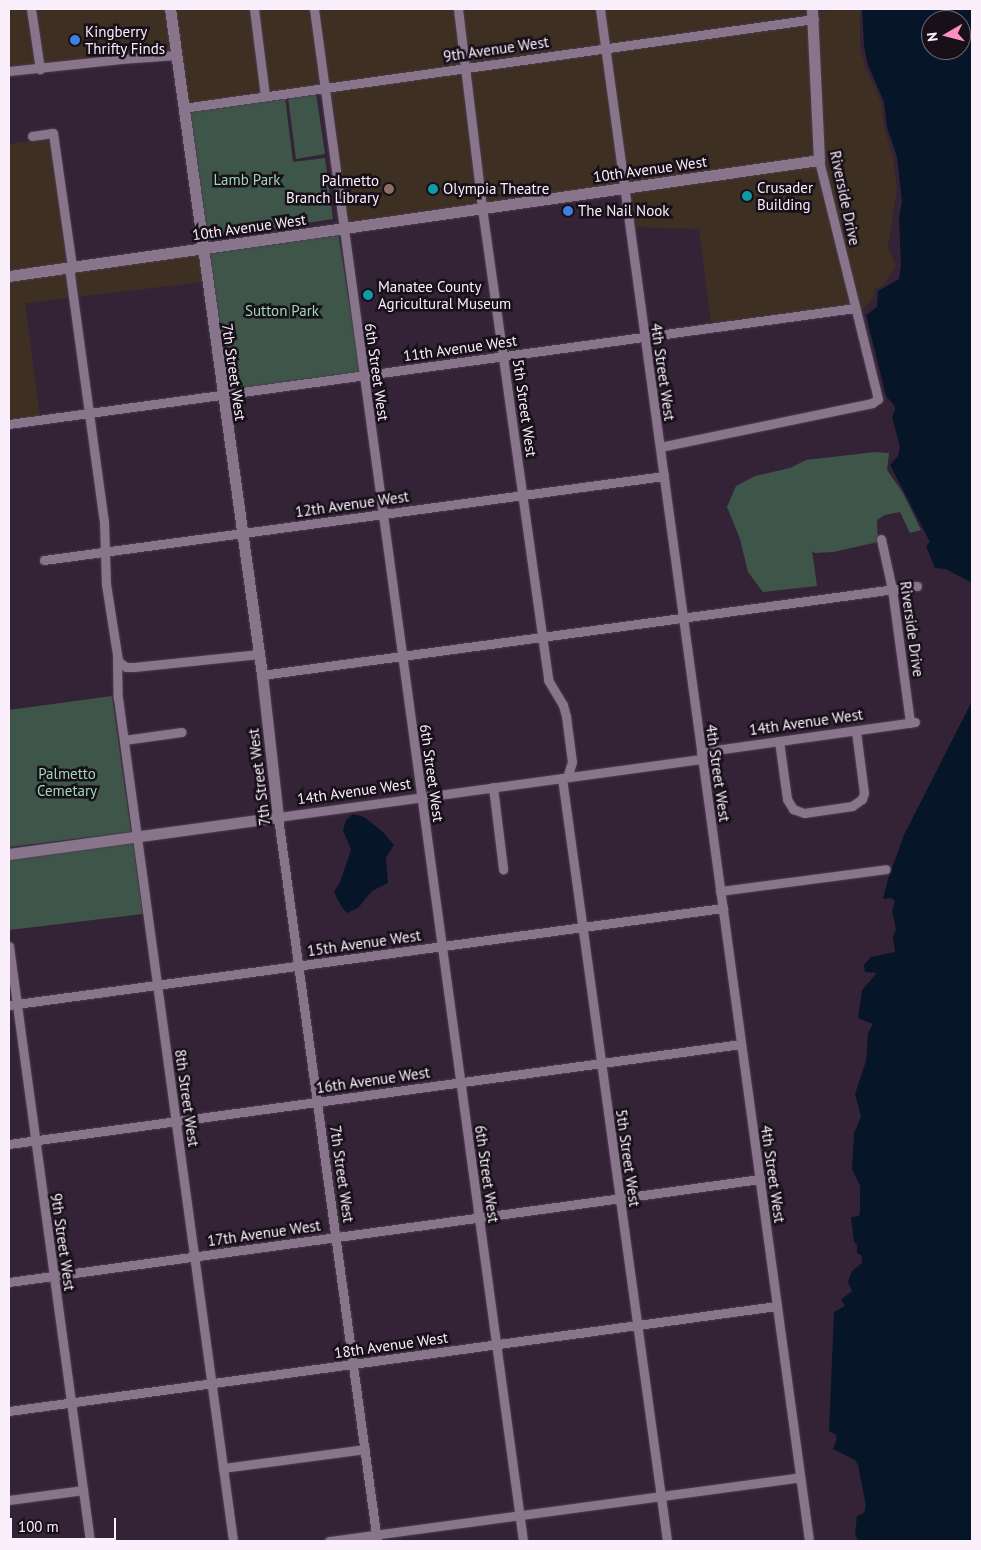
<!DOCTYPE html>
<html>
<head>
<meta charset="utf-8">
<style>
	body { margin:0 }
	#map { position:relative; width:981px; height:1550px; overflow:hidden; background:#342337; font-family:"PT Sans",sans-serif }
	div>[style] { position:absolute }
	.commercial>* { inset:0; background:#3d2f22 }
	.green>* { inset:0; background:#3e5649 }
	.water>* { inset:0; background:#071528 }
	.roads { filter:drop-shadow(0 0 1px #4d3e4f) drop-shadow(0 0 1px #4d3e4f) }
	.street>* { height:9px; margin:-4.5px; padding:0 4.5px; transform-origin:4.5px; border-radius:4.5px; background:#88748b }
	.secondary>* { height:11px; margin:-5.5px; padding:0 5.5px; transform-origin:5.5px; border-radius:5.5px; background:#88748b }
	.dots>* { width:14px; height:14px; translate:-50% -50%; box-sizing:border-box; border:2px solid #171019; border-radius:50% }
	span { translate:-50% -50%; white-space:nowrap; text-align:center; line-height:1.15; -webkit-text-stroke:5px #171019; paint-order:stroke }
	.poi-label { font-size:15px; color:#fbeffc }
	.left { translate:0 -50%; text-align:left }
	.right { translate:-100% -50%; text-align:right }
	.street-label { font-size:15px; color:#fbeffc }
	.park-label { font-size:15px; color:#9ed7b9 }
	.frame { position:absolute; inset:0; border:10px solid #fbeffc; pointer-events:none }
	.north { position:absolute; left:921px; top:10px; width:50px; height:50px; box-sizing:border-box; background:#171019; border:1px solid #726974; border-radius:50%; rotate:262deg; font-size:14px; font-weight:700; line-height:20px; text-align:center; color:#fbeffc }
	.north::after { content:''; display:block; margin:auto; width:18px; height:22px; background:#fd8ebf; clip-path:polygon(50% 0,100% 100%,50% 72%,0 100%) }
	.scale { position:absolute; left:10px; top:1518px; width:106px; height:22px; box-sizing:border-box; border:2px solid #fbeffc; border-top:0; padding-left:6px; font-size:15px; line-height:18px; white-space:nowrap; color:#fbeffc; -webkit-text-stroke:4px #171019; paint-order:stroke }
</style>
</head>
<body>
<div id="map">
	<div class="commercial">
		<div style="clip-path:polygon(9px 9px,27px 9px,35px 66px,9px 67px)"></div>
		<div style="clip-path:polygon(35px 9px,165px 9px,171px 52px,43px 65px)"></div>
		<div style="clip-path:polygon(174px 9px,250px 9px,261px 93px,186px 104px)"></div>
		<div style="clip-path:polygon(258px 9px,310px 9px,320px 85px,269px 92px)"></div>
		<div style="clip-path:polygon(318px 9px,454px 9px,460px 65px,328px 84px)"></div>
		<div style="clip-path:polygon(462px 9px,596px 9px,601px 45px,468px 63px)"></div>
		<div style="clip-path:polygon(604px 9px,809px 9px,809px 15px,609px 44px)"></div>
		<div style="clip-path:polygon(841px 9px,857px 9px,860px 11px,860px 47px,865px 66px,881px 102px,884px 128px,893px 158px,897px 189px,888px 246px,896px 266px,883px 285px,875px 289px,874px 296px,864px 309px,859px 308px,824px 159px,817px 12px)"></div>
		<div style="clip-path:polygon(810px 23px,815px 157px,628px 183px,610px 51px)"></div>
		<div style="clip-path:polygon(602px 52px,620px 184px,486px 204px,469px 71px)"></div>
		<div style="clip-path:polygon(461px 72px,478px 205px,347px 224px,329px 91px)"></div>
		<div style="clip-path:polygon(50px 138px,68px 264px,9px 273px,9px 144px)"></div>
		<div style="clip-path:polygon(816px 164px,850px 305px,711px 323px,699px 229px,634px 227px,629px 190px)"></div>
		<div style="clip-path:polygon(198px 253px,203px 282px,77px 297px,73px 270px)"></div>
		<div style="clip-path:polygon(65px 271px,69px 298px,25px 303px,40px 416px,9px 420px,9px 279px)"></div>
	</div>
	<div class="green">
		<div style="clip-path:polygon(316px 93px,325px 154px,296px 159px,288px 97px)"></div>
		<div style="clip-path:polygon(285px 97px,293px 162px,325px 158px,333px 219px,205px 238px,186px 110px)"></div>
		<div style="clip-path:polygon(338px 232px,360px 372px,225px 392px,205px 250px)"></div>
		<div style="clip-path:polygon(875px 452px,889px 453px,887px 470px,903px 493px,921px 530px,910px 533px,900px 512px,885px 515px,877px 520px,878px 542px,833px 552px,815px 553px,812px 551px,817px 586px,763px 592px,748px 572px,740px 539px,727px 507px,736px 486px,755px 476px,790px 468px,806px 460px)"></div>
		<div style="clip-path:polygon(112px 696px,131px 832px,9px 847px,9px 710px)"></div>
		<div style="clip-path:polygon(133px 843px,143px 914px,9px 930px,9px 859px)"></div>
	</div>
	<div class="water">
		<div style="clip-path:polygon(evenodd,862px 9px,972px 9px,972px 583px,946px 569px,935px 568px,926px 546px,930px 542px,890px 465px,898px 456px,900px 447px,892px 417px,895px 410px,894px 405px,886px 396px,866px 315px,877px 307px,878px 291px,899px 279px,901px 265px,899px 218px,902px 202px,897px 157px,887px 127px,884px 102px,868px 65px,864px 46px,862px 9px,931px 20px,961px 20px,961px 50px,931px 50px,931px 20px)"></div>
		<div style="clip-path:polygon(972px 696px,972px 1541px,858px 1541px,855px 1534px,857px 1516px,864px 1513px,866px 1506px,858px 1465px,855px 1460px,833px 1449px,837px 1439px,836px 1435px,829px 1431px,834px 1312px,845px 1306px,841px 1300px,852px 1291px,848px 1282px,852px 1271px,862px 1263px,862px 1256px,857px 1253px,857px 1245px,854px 1242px,851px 1217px,859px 1216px,860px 1211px,860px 1186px,852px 1169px,854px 1133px,861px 1117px,855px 1094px,866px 1061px,868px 1033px,873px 1024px,858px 1018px,862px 990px,877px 973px,865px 972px,864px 965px,871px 957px,895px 952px,893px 937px,896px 929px,892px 911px,895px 901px,891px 898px,883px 899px,888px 879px,904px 835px,971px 703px)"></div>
		<div style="clip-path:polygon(353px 814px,364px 817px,382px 831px,394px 845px,386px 858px,388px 883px,372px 891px,358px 908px,347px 913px,341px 906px,334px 892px,340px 882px,351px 850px,343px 830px,346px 820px)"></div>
	</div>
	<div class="roads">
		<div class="street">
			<div style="left:31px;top:9px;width:61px;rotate:81.5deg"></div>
			<div style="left:254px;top:9px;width:88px;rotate:82.8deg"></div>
			<div style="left:314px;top:9px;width:1546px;rotate:82.23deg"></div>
			<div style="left:458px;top:9px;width:200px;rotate:83.1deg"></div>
			<div style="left:482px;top:208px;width:477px;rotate:82deg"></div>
			<div style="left:548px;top:680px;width:29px;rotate:59deg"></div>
			<div style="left:563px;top:705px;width:11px;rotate:75deg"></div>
			<div style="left:566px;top:716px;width:46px;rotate:82.6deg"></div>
			<div style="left:572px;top:762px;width:16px;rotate:108deg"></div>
			<div style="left:600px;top:9px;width:1546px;rotate:82.23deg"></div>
			<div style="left:9px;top:71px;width:113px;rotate:-6.1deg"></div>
			<div style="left:121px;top:59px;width:55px;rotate:-4.2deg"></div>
			<div style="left:183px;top:108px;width:637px;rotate:-8.03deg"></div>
			<div style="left:32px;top:136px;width:21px;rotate:-8deg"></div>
			<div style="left:53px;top:133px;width:135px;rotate:81.9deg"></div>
			<div style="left:69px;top:267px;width:256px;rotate:82.2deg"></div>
			<div style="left:104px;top:521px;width:63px;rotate:88.2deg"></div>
			<div style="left:106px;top:584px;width:78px;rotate:81.1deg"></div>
			<div style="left:118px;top:661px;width:10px;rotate:37deg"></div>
			<div style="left:126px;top:667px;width:8px"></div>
			<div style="left:134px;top:667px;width:126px;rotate:-5.9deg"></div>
			<div style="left:9px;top:424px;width:854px;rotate:-7.81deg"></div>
			<div style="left:660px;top:447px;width:217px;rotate:-11.7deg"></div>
			<div style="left:872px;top:403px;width:7px;rotate:-34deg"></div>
			<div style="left:878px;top:399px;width:246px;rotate:-103.9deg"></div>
			<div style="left:881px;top:539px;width:51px;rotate:77.6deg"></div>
			<div style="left:892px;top:589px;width:135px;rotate:82.3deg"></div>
			<div style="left:44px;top:560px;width:626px;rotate:-7.72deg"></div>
			<div style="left:117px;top:659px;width:39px;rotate:89deg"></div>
			<div style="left:118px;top:698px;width:851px;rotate:82.23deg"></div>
			<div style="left:262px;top:675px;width:661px;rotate:-7.74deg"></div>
			<div style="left:124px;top:740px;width:58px;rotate:-8deg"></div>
			<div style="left:779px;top:741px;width:59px;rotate:82.1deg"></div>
			<div style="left:787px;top:799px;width:12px;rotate:59deg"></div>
			<div style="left:793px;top:809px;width:12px;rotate:20deg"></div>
			<div style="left:804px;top:813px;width:49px;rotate:-8.3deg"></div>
			<div style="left:852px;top:806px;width:12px;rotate:-35deg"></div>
			<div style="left:862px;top:799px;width:6px;rotate:-72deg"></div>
			<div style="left:864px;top:793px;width:63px;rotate:-97.4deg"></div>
			<div style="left:701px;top:752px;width:216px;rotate:-8deg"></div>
			<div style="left:562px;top:778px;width:770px;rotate:82.16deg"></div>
			<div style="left:493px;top:787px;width:83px;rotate:83deg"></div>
			<div style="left:720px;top:891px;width:167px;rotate:-7.5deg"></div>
			<div style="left:9px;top:946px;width:600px;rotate:82.25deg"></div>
			<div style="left:9px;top:1005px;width:721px;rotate:-7.74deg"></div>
			<div style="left:9px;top:1144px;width:739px;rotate:-7.78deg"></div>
			<div style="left:9px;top:1282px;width:758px;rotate:-7.81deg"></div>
			<div style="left:9px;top:1411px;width:775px;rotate:-7.79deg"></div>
			<div style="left:223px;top:1468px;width:143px;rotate:-7.6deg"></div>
			<div style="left:9px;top:1500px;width:75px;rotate:-7.7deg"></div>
			<div style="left:329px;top:1541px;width:475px;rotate:-7.7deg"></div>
			<div style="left:377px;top:1541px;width:731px;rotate:-97.79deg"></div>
			<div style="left:278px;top:817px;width:428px;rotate:-7.8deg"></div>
		</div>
		<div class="secondary">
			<div style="left:9px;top:276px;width:818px;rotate:-8.15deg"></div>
			<div style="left:819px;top:160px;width:151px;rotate:-92.7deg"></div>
			<div style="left:9px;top:854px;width:272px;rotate:-7.8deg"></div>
			<div style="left:278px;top:817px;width:143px;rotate:-96.4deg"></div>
			<div style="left:262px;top:675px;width:672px;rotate:-97.86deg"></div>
		</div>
	</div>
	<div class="dots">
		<div style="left:75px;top:40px;background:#3f7fe0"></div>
		<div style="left:389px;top:189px;background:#8d6e63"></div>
		<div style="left:433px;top:189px;background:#0f9aa8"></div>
		<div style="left:747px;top:196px;background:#0f9aa8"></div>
		<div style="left:568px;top:211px;background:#3f7fe0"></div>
		<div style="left:368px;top:295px;background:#0f9aa8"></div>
	</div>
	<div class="poi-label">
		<span class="left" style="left:85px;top:40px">Kingberry<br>Thrifty Finds</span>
		<span class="right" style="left:379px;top:189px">Palmetto<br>Branch Library</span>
		<span class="left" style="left:757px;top:196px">Crusader<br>Building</span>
		<span class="left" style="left:443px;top:189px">Olympia Theatre</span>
		<span class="left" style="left:578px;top:211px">The Nail Nook</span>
		<span class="left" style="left:378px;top:295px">Manatee County<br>Agricultural Museum</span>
	</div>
	<div class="street-label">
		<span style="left:496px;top:49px;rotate:-8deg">9th Avenue West</span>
		<span style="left:650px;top:169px;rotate:-8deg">10th Avenue West</span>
		<span style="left:845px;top:198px;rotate:78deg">Riverside Drive</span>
		<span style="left:249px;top:227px;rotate:-8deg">10th Avenue West</span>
		<span style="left:460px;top:348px;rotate:-8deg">11th Avenue West</span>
		<span style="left:234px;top:372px;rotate:82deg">7th Street West</span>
		<span style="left:377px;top:372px;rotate:82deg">6th Street West</span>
		<span style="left:663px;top:372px;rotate:82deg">4th Street West</span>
		<span style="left:525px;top:408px;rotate:82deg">5th Street West</span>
		<span style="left:352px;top:504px;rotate:-8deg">12th Avenue West</span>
		<span style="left:912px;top:629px;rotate:82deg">Riverside Drive</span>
		<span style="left:806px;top:722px;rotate:-8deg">14th Avenue West</span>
		<span style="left:432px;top:773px;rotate:82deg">6th Street West</span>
		<span style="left:718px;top:773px;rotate:82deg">4th Street West</span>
		<span style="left:259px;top:777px;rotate:-97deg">7th Street West</span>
		<span style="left:354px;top:791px;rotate:-8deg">14th Avenue West</span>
		<span style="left:364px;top:943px;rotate:-8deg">15th Avenue West</span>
		<span style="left:373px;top:1080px;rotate:-8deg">16th Avenue West</span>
		<span style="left:187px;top:1098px;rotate:82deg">8th Street West</span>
		<span style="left:628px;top:1158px;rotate:82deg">5th Street West</span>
		<span style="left:342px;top:1174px;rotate:82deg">7th Street West</span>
		<span style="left:487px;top:1174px;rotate:82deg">6th Street West</span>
		<span style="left:773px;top:1174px;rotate:82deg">4th Street West</span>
		<span style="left:264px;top:1233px;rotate:-8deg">17th Avenue West</span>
		<span style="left:63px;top:1242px;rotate:82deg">9th Street West</span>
		<span style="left:391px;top:1345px;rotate:-8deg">18th Avenue West</span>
	</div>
	<div class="park-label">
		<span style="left:247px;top:180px">Lamb Park</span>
		<span style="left:282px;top:311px">Sutton Park</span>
		<span style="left:67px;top:782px">Palmetto<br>Cemetary</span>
	</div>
	<div class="frame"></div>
	<div class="north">N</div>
	<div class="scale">100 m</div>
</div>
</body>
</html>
